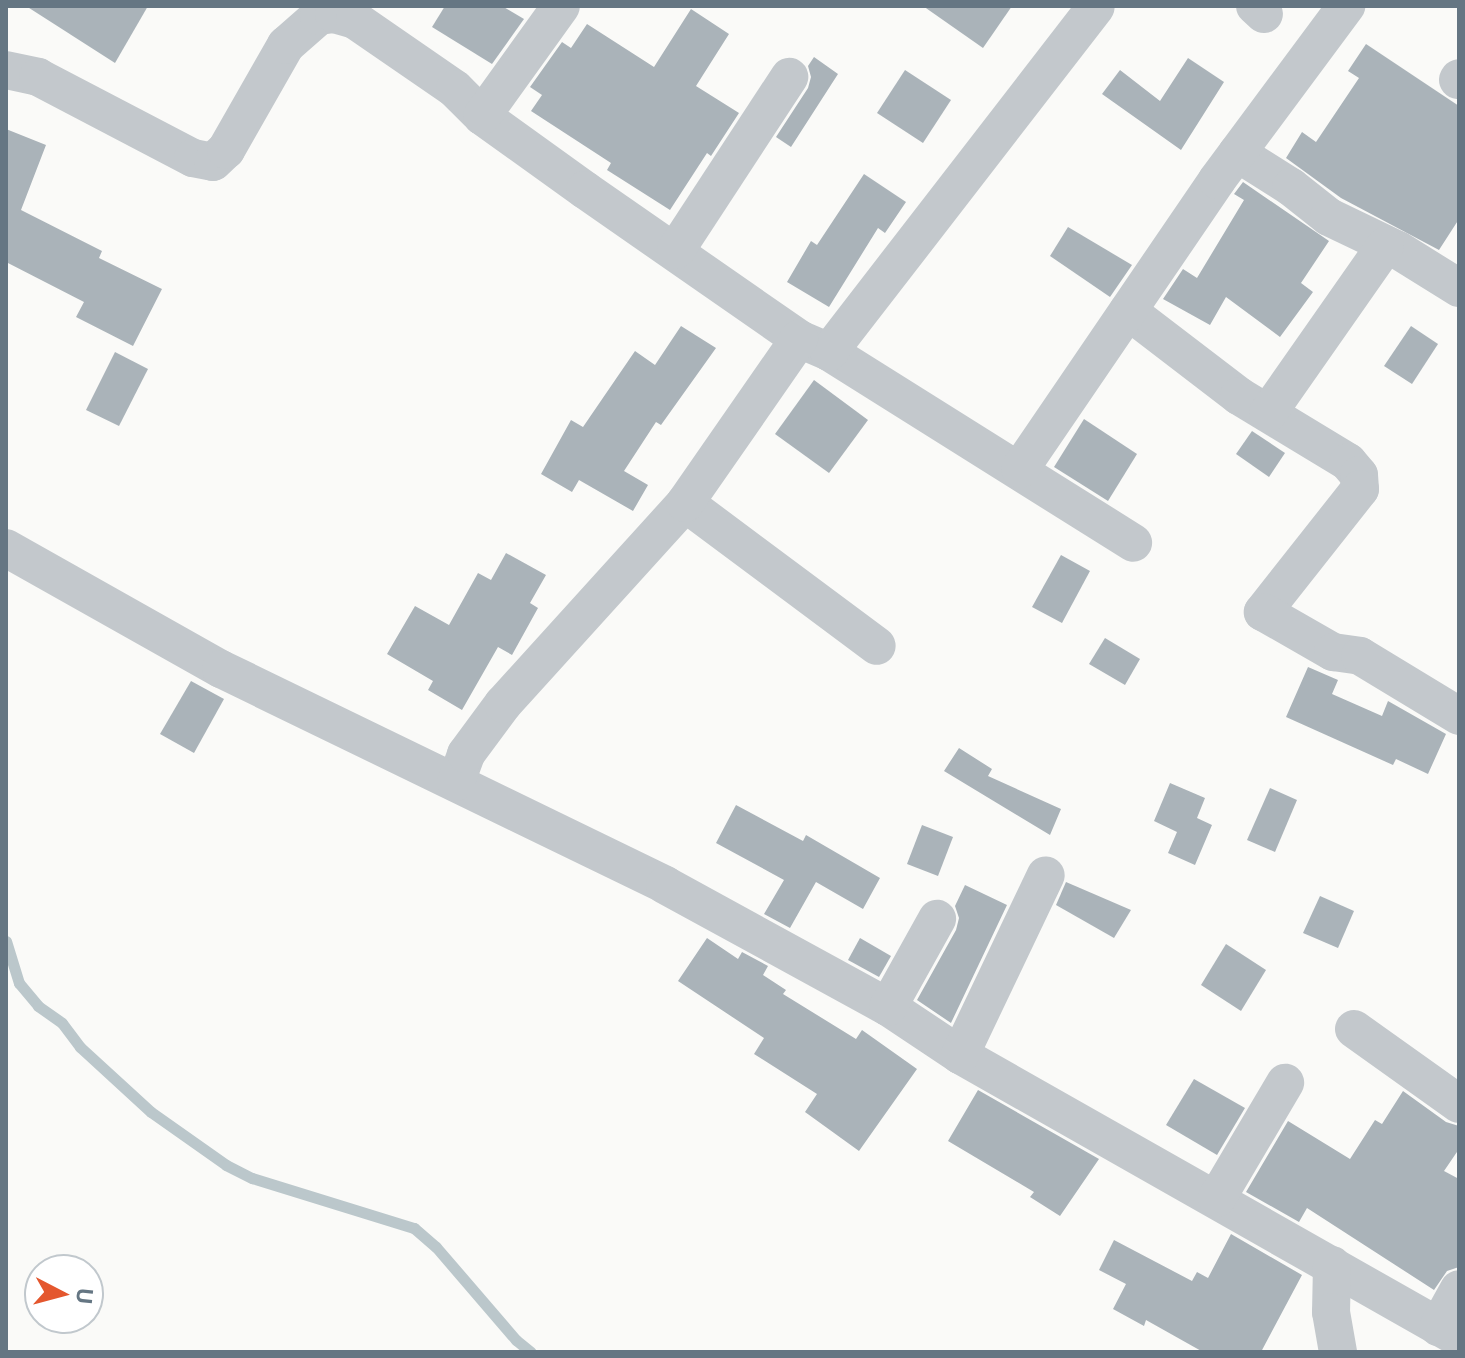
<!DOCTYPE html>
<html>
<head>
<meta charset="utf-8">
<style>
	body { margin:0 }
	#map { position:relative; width:1465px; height:1358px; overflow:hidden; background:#fafaf8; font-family:"Open Sans",sans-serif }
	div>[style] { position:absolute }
	.stream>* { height:11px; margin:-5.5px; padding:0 5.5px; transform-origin:5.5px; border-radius:5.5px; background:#bbc7cb }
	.building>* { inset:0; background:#aab3b9 }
	.street>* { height:38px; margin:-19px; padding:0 19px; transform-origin:19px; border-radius:19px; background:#c3c8cc }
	span { translate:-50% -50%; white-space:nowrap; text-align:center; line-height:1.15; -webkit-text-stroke:8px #fff; paint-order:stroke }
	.frame { position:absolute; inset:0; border:8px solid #657683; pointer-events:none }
	.north { position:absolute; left:24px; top:1254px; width:80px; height:80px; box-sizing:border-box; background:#fff; border:2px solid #c1c8cd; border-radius:50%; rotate:96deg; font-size:22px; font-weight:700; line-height:32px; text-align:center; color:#657683 }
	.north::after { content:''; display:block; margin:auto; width:28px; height:36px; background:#e4572e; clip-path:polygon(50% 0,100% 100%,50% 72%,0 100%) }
</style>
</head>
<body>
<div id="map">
	<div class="stream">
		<div style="left:6px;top:941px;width:44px;rotate:72.8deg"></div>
		<div style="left:19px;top:983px;width:30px;rotate:50deg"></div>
		<div style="left:38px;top:1006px;width:29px;rotate:35deg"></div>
		<div style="left:62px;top:1023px;width:30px;rotate:53deg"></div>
		<div style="left:80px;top:1047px;width:96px;rotate:42.5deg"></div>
		<div style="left:151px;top:1112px;width:92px;rotate:35.2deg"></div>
		<div style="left:226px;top:1165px;width:29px;rotate:27deg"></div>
		<div style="left:252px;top:1178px;width:170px;rotate:17.2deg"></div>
		<div style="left:414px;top:1228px;width:29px;rotate:41deg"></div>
		<div style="left:436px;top:1247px;width:123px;rotate:49.3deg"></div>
		<div style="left:516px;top:1340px;width:19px;rotate:39deg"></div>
	</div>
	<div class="building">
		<div style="clip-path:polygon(26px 6px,148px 6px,115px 63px)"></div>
		<div style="clip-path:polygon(445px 6px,502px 6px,524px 19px,492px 64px,432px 27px)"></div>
		<div style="clip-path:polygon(923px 6px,1012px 6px,983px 48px)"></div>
		<div style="clip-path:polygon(691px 9px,729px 34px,696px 86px,739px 113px,711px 156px,707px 153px,670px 210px,607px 170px,611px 163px,531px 111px,542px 95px,530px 87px,562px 42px,571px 48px,587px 24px,654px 67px)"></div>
		<div style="clip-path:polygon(1366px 44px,1459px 106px,1459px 219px,1439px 250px,1341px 198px,1286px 158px,1302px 132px,1316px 142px,1359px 78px,1348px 71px)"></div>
		<div style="clip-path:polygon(814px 57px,838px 74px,791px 147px,776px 137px,808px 88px,811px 77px,808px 66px)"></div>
		<div style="clip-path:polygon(1188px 58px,1224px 82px,1181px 150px,1102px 94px,1120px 70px,1160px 101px)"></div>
		<div style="clip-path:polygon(905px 70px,951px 100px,923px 143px,877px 113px)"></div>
		<div style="clip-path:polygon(6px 129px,46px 145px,21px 210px,102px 251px,99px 258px,162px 289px,133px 346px,76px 317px,84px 302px,6px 262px)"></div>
		<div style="clip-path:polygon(864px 174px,906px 202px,885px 233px,878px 228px,829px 307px,787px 282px,811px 241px,817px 245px)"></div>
		<div style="clip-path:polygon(1243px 182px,1329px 241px,1301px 283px,1313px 292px,1280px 337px,1226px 297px,1210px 325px,1163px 299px,1183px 269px,1197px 278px,1244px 200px,1234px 194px)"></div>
		<div style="clip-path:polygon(1068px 227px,1132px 265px,1110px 297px,1050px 256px)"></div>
		<div style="clip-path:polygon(681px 326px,716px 348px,661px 425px,656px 422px,624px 471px,648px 485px,633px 511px,579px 480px,572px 492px,541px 474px,571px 420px,583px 427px,635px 351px,655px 365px)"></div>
		<div style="clip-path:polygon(1411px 326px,1438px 344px,1412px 384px,1384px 366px)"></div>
		<div style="clip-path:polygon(115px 352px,148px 369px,119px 426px,86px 410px)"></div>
		<div style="clip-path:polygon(814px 380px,868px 420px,829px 473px,775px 434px)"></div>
		<div style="clip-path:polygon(1084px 419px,1137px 454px,1108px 501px,1054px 467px)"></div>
		<div style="clip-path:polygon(1252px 431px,1285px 453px,1269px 477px,1236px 454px)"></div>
		<div style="clip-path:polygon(506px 553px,546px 575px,530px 603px,538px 608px,512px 655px,498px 647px,462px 710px,428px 690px,433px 681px,387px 654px,415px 606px,449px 625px,478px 573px,491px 580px)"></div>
		<div style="clip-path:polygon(1061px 555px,1090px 571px,1062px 623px,1032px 607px)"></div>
		<div style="clip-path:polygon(1105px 638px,1140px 659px,1125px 685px,1089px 664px)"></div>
		<div style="clip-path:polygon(1308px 667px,1338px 680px,1332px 694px,1382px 716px,1388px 701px,1446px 734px,1428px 774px,1396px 759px,1393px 765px,1286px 717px)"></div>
		<div style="clip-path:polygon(191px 681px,224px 699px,194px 753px,160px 734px)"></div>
		<div style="clip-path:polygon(959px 748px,992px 769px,988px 776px,1061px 809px,1050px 835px,944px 771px)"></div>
		<div style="clip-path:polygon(1170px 783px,1205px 798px,1197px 818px,1212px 825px,1195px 865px,1168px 853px,1177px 832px,1154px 821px)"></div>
		<div style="clip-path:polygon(1270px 788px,1297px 800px,1275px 852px,1247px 840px)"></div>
		<div style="clip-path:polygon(736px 805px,803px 841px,806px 835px,880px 878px,863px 909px,816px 882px,790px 928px,764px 914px,784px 880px,716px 843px)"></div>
		<div style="clip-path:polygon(922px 825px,953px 837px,938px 876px,907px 864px)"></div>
		<div style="clip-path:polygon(1066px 882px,1131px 910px,1114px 938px,1056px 905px)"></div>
		<div style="clip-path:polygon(965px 885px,1007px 905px,951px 1023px,917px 1000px,956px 930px,959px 918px,955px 906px)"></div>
		<div style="clip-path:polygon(1320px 896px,1354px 911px,1338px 948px,1303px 933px)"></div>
		<div style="clip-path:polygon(707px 938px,738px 959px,742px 952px,768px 966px,763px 975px,786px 990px,783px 994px,856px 1039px,862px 1030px,917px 1069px,859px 1151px,805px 1112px,817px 1094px,754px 1054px,764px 1038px,678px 981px)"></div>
		<div style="clip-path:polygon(860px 938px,891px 956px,879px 977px,848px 960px)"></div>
		<div style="clip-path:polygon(1226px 944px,1266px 970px,1241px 1011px,1201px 985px)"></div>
		<div style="clip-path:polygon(1194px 1079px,1245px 1108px,1217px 1155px,1166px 1125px)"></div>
		<div style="clip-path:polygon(978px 1090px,1099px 1159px,1060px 1216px,1030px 1197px,1034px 1192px,948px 1141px)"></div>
		<div style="clip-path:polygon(1403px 1091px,1446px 1122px,1459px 1126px,1459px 1149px,1444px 1171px,1459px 1179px,1459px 1267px,1447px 1271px,1434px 1290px,1307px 1208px,1299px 1222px,1246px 1192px,1288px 1121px,1350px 1159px,1375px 1120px,1382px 1124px)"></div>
		<div style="clip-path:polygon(1231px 1234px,1302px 1275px,1261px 1352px,1203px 1352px,1146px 1320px,1144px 1326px,1113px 1309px,1126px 1284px,1099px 1270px,1114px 1240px,1192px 1281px,1197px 1272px,1208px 1278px)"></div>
	</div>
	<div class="street">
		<div style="left:1255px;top:6px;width:12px;rotate:42deg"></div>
		<div style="left:6px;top:70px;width:33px;rotate:12deg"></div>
		<div style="left:38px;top:77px;width:175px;rotate:27.6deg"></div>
		<div style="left:193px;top:158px;width:20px;rotate:11deg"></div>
		<div style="left:213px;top:162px;width:18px;rotate:-43deg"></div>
		<div style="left:226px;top:150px;width:121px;rotate:-60.3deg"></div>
		<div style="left:286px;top:45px;width:44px;rotate:-41.3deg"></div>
		<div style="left:319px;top:16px;width:15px;rotate:-8deg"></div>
		<div style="left:334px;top:14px;width:22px;rotate:16deg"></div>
		<div style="left:355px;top:20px;width:121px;rotate:34.6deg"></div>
		<div style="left:455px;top:89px;width:38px;rotate:45deg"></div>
		<div style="left:482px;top:116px;width:127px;rotate:35.7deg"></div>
		<div style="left:585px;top:190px;width:261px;rotate:34.8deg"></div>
		<div style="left:799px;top:339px;width:33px;rotate:23deg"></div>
		<div style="left:829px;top:352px;width:359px;rotate:32.1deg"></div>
		<div style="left:1458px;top:80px;width:2px;rotate:-63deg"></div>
		<div style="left:482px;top:116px;width:135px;rotate:-54.3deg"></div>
		<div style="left:1237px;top:153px;width:64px;rotate:32.2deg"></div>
		<div style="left:1291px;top:187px;width:48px;rotate:38.3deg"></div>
		<div style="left:1329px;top:217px;width:76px;rotate:25.6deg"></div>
		<div style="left:1398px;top:250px;width:72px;rotate:31.9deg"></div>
		<div style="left:676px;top:250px;width:207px;rotate:-56.8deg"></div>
		<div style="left:1128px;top:311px;width:140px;rotate:37.4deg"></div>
		<div style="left:1239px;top:396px;width:127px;rotate:31.2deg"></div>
		<div style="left:1348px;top:462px;width:17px;rotate:50deg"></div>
		<div style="left:1359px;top:475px;width:14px;rotate:86deg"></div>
		<div style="left:1360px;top:489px;width:157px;rotate:128.3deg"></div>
		<div style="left:1263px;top:612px;width:81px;rotate:29.7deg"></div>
		<div style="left:1333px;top:652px;width:27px;rotate:8deg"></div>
		<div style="left:1360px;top:656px;width:116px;rotate:31.2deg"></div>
		<div style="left:829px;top:352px;width:436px;rotate:-52.3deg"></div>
		<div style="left:1268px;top:413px;width:204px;rotate:-55deg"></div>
		<div style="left:1020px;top:469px;width:350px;rotate:-55.7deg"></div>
		<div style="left:1217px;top:180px;width:217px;rotate:-53.4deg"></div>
		<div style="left:685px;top:503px;width:239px;rotate:36.7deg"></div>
		<div style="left:6px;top:548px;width:247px;rotate:29.4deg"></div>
		<div style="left:221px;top:669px;width:494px;rotate:25.9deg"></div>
		<div style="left:665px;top:885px;width:254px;rotate:28.7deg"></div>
		<div style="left:888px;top:1007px;width:87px;rotate:33.7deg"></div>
		<div style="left:960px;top:1055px;width:574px;rotate:29.56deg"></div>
		<div style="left:456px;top:782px;width:30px;rotate:-70deg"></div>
		<div style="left:466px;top:754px;width:62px;rotate:-53.5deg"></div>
		<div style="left:503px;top:704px;width:271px;rotate:-47.8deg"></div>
		<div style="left:685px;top:503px;width:200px;rotate:-55.2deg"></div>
		<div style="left:888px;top:1007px;width:101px;rotate:-60.9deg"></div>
		<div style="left:1354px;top:1029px;width:129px;rotate:35.5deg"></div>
		<div style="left:960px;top:1055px;width:199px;rotate:-64.5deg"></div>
		<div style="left:1217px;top:1198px;width:134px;rotate:-59.4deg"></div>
		<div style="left:1332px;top:1265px;width:47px;rotate:91.2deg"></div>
		<div style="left:1331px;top:1312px;width:41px;rotate:80.1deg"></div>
		<div style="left:1438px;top:1327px;width:43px;rotate:-61.1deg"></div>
	</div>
	<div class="frame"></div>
	<div class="north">U</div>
</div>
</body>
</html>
